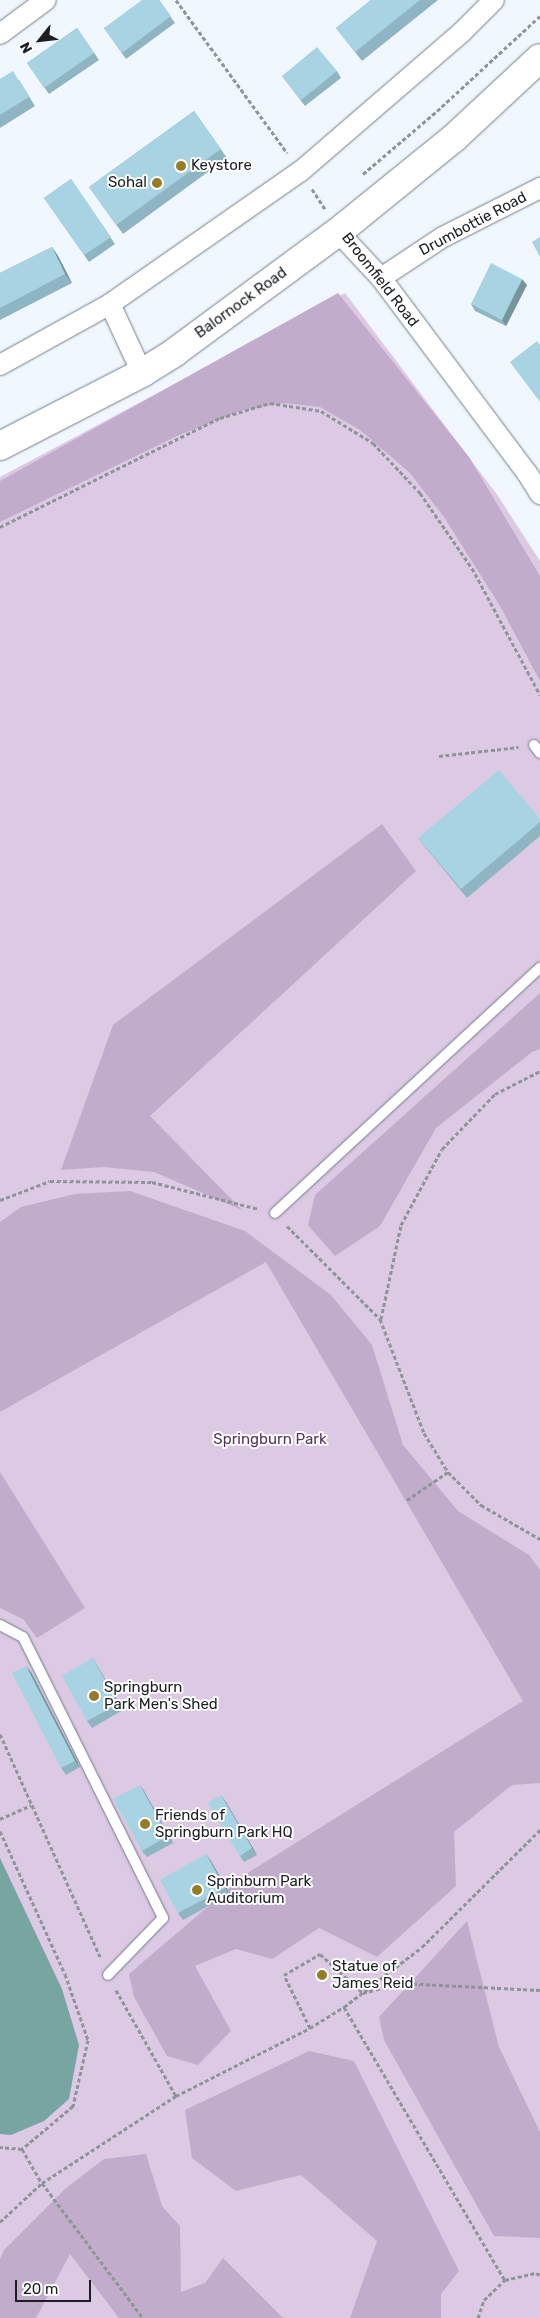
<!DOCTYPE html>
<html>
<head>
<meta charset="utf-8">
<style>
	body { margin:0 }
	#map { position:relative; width:540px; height:2318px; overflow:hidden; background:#f1f7fe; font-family:Rubik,sans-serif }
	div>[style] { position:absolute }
	.green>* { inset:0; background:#dcc9e4 }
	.forest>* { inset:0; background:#c2accc }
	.water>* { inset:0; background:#77a6a2 }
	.path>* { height:3px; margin-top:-1.5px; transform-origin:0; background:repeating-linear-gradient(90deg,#8f9499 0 4px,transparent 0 6.5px) }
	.roads { filter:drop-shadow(0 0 1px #747d87) drop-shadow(0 0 1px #747d87) }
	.lane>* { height:10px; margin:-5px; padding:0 5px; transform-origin:5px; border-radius:5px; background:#fff }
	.street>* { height:20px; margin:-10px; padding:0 10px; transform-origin:10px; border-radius:10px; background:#fff }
	.secondary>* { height:28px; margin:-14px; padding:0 14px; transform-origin:14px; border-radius:14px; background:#fff }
	.wall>* { inset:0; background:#90b5c2 }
	.shaded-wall>* { inset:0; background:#75949e }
	.building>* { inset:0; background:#a7d3e2 }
	.dots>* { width:14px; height:14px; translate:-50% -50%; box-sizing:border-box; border:2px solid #fff; border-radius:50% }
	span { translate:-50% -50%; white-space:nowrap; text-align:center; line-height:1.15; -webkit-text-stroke:4px #fff; paint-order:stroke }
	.poi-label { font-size:15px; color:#1b1f23 }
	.left { translate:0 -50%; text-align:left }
	.right { translate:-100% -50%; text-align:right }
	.street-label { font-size:15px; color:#1b1f23 }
	.park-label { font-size:15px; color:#543561 }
	.north { position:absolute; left:15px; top:15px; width:50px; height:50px; -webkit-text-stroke:4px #fff; paint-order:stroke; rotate:241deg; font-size:14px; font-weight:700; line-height:20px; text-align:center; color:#1b1f23 }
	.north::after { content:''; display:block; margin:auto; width:18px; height:22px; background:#1b1f23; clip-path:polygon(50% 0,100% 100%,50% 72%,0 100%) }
	.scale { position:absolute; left:15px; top:2280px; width:76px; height:22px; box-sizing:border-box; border:2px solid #1b1f23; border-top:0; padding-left:6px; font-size:15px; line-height:18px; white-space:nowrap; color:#1b1f23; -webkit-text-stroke:4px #fff; paint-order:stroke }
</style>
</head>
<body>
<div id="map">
	<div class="green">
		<div style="clip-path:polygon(345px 293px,498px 496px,540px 561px,540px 2318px,0 2318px,0 477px)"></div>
	</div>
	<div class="forest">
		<div style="clip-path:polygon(338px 293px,469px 457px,540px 576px,540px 681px,500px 606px,444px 517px,410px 473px,360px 430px,320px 407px,284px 403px,240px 411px,177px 436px,0 522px,0 481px)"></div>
		<div style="clip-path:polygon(382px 824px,416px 871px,150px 1116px,242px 1210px,154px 1172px,104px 1167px,61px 1170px,113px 1025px)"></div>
		<div style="clip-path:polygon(540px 993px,540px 1049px,532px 1052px,436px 1128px,380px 1226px,335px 1256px,308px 1225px,315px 1195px)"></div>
		<div style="clip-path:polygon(130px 1191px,245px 1231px,331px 1295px,372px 1345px,403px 1445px,458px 1511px,529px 1555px,540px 1570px,540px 1783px,512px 1785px,454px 1832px,456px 1886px,377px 1957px,319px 1928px,272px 1959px,236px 1949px,195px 1966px,231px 2031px,198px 2065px,167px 2056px,134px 1997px,129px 1974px,246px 1874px,523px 1701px,266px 1262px,0 1412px,0 1222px,21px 1207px,75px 1194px)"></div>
		<div style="clip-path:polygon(0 1472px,85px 1608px,37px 1638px,23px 1619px,0 1608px)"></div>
		<div style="clip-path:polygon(467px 1921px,499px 2047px,540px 2132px,540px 2238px,494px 2236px,384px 2040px,379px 2017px)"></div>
		<div style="clip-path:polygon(309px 2051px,354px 2061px,459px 2271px,441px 2294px,441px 2318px,350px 2318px,377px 2241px,301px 2175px,236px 2191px,192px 2158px,185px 2110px)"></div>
		<div style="clip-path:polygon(146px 2154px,162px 2206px,180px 2226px,181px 2292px,205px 2283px,223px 2258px,283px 2318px,119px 2318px,70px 2254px,36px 2318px,0 2318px,0 2259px,4px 2250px,66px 2188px,104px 2159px)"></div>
	</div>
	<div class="water">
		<div style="clip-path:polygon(0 1858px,62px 1989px,79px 2045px,69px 2099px,44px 2121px,11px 2135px,0 2134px)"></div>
	</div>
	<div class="path">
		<div style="left:176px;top:0;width:189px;rotate:54deg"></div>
		<div style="left:363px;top:174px;width:97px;rotate:-40.4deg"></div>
		<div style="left:437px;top:111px;width:140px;rotate:-42.7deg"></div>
		<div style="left:312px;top:189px;width:24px;rotate:57deg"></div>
		<div style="left:0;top:527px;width:246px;rotate:-26.4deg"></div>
		<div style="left:220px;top:418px;width:52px;rotate:-16.7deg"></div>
		<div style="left:270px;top:403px;width:52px;rotate:8.9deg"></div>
		<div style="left:321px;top:411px;width:61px;rotate:31.6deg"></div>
		<div style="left:373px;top:443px;width:69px;rotate:46.8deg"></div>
		<div style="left:420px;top:493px;width:91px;rotate:55.3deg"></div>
		<div style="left:472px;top:568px;width:144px;rotate:61.8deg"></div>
		<div style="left:439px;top:756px;width:80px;rotate:-6.5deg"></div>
		<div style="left:0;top:1200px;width:53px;rotate:-20.8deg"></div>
		<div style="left:50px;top:1181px;width:102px;rotate:0.6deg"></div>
		<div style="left:152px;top:1182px;width:110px;rotate:14.2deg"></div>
		<div style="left:287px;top:1226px;width:132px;rotate:45deg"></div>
		<div style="left:380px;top:1319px;width:122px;rotate:68.9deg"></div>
		<div style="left:424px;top:1433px;width:46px;rotate:58.4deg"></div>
		<div style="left:448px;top:1472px;width:47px;rotate:45deg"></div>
		<div style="left:481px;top:1505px;width:68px;rotate:30deg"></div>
		<div style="left:381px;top:1319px;width:96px;rotate:-78deg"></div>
		<div style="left:401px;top:1225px;width:86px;rotate:-61.7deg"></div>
		<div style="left:442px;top:1149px;width:76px;rotate:-46.1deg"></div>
		<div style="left:495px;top:1094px;width:51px;rotate:-27.1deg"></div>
		<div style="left:407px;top:1500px;width:50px;rotate:-34.3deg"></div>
		<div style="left:0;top:1734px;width:244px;rotate:65.8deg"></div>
		<div style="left:0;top:1819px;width:34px;rotate:-24deg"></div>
		<div style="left:0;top:1831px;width:157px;rotate:65.6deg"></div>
		<div style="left:65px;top:1974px;width:70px;rotate:70.8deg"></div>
		<div style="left:88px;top:2040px;width:68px;rotate:102.8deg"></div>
		<div style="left:73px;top:2106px;width:67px;rotate:139.9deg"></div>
		<div style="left:22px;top:2149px;width:22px;rotate:-175deg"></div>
		<div style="left:116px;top:1990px;width:122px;rotate:60.5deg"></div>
		<div style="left:344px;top:2007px;width:98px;rotate:-37.6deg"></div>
		<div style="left:422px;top:1947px;width:166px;rotate:-44.8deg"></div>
		<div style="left:310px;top:2028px;width:59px;rotate:-116.1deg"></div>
		<div style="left:284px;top:1975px;width:42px;rotate:-30.3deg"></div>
		<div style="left:320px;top:1954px;width:58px;rotate:42.2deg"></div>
		<div style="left:363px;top:1993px;width:38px;rotate:-15deg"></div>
		<div style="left:400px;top:1983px;width:140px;rotate:2.9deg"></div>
		<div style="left:22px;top:2149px;width:39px;rotate:60deg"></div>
		<div style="left:42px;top:2183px;width:169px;rotate:53.2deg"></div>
		<div style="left:0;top:2222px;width:57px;rotate:-42.9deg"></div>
		<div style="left:42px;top:2183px;width:160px;rotate:-33deg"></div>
		<div style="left:176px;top:2096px;width:150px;rotate:-26.9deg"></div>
		<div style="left:310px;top:2028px;width:40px;rotate:-32deg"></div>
		<div style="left:344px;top:2007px;width:317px;rotate:59.5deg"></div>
		<div style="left:478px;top:2318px;width:19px;rotate:-72deg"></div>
		<div style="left:484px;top:2300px;width:29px;rotate:-44deg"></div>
		<div style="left:505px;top:2280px;width:32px;rotate:-13deg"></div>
		<div style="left:536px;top:2273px;width:4px;rotate:27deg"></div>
	</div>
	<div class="roads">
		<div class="lane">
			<div style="left:534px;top:745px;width:10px;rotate:53deg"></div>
			<div style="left:275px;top:1213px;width:361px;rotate:-42.8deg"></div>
			<div style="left:0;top:1625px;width:26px;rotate:28deg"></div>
			<div style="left:23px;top:1637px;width:314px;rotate:63.5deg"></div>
			<div style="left:163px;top:1918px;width:79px;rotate:134deg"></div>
		</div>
		<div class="street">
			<div style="left:0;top:34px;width:57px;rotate:-36.5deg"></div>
			<div style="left:338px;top:232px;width:63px;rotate:46.9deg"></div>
			<div style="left:381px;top:278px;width:244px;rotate:53.2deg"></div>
			<div style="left:527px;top:473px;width:25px;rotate:58deg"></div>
			<div style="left:381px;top:278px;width:74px;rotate:-33.5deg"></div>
			<div style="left:443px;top:237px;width:109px;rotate:-26.8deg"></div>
			<div style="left:110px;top:304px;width:76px;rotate:65.1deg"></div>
			<div style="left:0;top:365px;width:126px;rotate:-29deg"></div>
			<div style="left:110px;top:304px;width:233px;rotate:-34.9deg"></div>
			<div style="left:301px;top:171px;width:213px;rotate:-40.8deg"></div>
			<div style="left:462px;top:32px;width:45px;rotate:-45deg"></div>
		</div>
		<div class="secondary">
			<div style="left:0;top:446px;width:160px;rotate:-27.2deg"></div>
			<div style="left:142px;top:373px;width:39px;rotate:-32deg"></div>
			<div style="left:175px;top:352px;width:202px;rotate:-36.4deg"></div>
			<div style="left:338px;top:232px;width:149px;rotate:-39deg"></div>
			<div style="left:454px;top:138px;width:117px;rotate:-42.9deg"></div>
		</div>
	</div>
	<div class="wall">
		<div style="clip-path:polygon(159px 0,175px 23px,126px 59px,104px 28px)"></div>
		<div style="clip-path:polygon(371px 0,438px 0,362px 61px,336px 28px)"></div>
		<div style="clip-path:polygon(77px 28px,99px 60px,49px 94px,27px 63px)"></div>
		<div style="clip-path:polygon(337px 71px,341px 78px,305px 106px,282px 76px)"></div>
		<div style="clip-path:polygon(0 79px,19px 80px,35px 106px,0 128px)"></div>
		<div style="clip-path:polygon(194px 111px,227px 158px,123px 234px,89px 187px)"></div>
		<div style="clip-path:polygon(71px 179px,115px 244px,89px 262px,44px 198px)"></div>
		<div style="clip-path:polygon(52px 247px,58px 256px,72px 283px,0 320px,0 273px)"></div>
		<div style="clip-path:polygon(527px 285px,506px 326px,475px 311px,471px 304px)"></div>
		<div style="clip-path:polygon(540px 819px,540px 836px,467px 898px,425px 847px,418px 838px)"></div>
		<div style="clip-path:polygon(93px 1658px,97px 1665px,123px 1710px,92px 1728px,87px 1721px)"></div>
		<div style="clip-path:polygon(31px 1672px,80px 1767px,66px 1775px,61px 1768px)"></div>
		<div style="clip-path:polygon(140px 1785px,144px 1791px,173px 1843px,147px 1857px,142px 1851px)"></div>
		<div style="clip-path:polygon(221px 1795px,257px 1855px,244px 1862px,240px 1856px)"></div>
		<div style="clip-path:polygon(206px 1854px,230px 1894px,183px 1920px,178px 1913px)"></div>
	</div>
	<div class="shaded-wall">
		<div style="clip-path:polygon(52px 247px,58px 256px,72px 283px,65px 274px)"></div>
		<div style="clip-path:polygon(522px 279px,527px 285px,506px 326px,502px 320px)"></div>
		<div style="clip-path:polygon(93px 1658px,97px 1665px,123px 1710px,118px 1704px)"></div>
		<div style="clip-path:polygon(26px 1666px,31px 1672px,80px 1767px,75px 1761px)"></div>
		<div style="clip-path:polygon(140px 1785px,144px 1791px,173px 1843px,168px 1836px)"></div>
		<div style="clip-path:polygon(221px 1795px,226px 1802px,257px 1855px,252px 1848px)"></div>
		<div style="clip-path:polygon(206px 1854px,211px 1861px,230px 1894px,225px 1888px)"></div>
	</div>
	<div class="building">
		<div style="clip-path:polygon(142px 0,159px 0,171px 16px,122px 53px,104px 28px)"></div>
		<div style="clip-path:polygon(371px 0,420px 0,355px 52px,336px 28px)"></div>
		<div style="clip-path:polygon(77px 28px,94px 53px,44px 88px,27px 63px)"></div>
		<div style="clip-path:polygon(317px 47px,337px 71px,301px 100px,282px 76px)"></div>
		<div style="clip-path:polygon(13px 71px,29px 97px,0 115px,0 79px)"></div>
		<div style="clip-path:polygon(194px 111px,221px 149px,116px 225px,89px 187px)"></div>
		<div style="clip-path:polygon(71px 179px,111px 237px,84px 255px,44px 198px)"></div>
		<div style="clip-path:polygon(540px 237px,540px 257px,532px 242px)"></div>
		<div style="clip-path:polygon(52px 247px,65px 274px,0 308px,0 273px)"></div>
		<div style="clip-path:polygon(491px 263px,522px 279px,502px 320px,471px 304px)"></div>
		<div style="clip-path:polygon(537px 341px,540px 345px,540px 402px,510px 362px)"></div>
		<div style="clip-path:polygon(499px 770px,540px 819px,540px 822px,461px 889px,418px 838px)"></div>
		<div style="clip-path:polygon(93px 1658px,118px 1704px,87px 1721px,62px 1676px)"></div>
		<div style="clip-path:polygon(26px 1666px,75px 1761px,61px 1768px,12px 1673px)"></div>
		<div style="clip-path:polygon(140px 1785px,168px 1836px,142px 1851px,113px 1799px)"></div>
		<div style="clip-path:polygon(221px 1795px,252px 1848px,240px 1856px,208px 1803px)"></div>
		<div style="clip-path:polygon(206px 1854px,225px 1888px,178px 1913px,160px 1880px)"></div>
	</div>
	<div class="dots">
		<div style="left:181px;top:166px;background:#957d25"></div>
		<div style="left:157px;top:183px;background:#957d25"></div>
		<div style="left:94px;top:1696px;background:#957d25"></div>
		<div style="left:145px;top:1824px;background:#957d25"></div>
		<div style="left:197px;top:1890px;background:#957d25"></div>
		<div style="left:322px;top:1975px;background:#957d25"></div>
	</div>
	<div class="poi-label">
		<span class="left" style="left:191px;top:166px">Keystore</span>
		<span class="right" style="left:147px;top:183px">Sohal</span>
		<span class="left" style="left:104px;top:1696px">Springburn<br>Park Men's Shed</span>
		<span class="left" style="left:155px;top:1824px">Friends of<br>Springburn Park HQ</span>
		<span class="left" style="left:207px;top:1890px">Sprinburn Park<br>Auditorium</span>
		<span class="left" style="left:332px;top:1975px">Statue of<br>James Reid</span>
	</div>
	<div class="street-label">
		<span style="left:473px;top:224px;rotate:-28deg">Drumbottie Road</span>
		<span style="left:380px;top:280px;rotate:52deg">Broomfield Road</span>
		<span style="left:241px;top:303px;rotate:-36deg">Balornock Road</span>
	</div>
	<div class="park-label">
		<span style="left:270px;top:1440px">Springburn Park</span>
	</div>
	<div class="north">N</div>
	<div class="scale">20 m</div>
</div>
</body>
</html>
